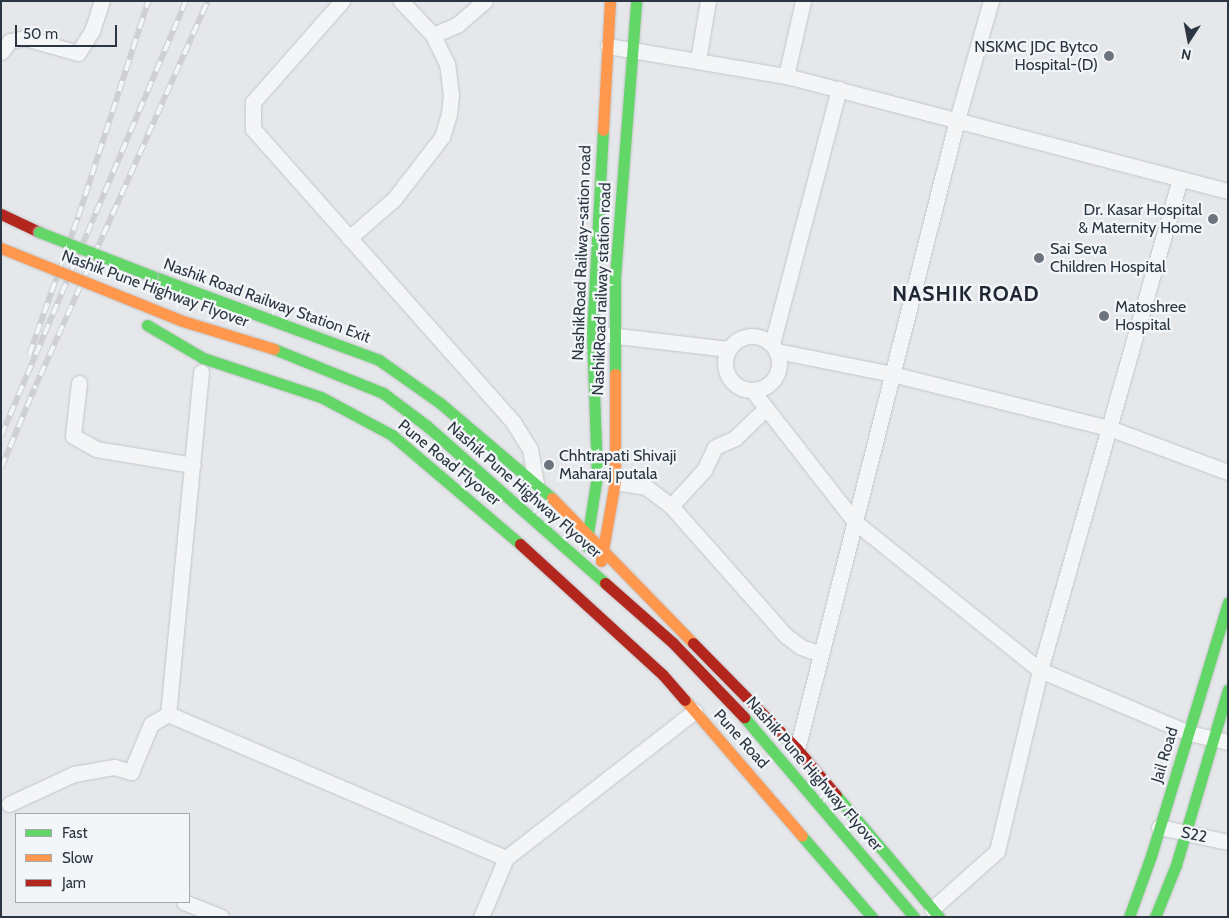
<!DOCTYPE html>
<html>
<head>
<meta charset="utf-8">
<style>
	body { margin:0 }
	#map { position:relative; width:1229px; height:918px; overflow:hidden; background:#e5e7ea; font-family:Cabin,sans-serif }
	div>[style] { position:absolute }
	.roads { filter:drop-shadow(0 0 1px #c3c5c8) drop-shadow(0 0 1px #c3c5c8) }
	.street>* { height:15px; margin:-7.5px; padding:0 7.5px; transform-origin:7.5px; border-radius:7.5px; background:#f4f5f6 }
	.street>.ring { margin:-7.5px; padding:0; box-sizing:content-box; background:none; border:15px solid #f4f5f6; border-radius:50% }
	.fast>* { height:11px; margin:-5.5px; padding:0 5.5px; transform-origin:5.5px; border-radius:5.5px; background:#63d668 }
	.slow>* { height:11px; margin:-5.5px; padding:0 5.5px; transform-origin:5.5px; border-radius:5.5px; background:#ff974d }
	.jam>* { height:11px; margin:-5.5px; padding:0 5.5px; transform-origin:5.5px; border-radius:5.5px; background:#b3261e }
	.rail>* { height:5.5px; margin-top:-2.75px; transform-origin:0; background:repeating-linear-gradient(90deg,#f3f6f8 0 11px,#cecfd1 0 22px); box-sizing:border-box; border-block:1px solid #cecfd1 }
	.bridges { filter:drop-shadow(0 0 1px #c3c5c8) drop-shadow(0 0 1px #c3c5c8) }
	.fast-bridge>* { height:11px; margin:-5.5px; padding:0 5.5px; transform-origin:5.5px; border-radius:5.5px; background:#63d668 }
	.slow-bridge>* { height:11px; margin:-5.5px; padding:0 5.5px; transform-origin:5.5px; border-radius:5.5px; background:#ff974d }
	.jam-bridge>* { height:11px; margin:-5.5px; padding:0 5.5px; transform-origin:5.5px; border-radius:5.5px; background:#b3261e }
	.dots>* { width:14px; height:14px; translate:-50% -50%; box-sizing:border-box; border:2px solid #f3f6f8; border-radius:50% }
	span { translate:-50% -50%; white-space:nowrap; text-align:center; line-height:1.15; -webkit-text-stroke:4.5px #f3f6f8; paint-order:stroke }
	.poi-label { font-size:16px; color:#2c3642 }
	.right { translate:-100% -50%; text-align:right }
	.left { translate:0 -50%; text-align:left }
	.street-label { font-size:16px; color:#2c3642 }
	.district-label { font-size:21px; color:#1e2733; font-weight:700; letter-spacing:1px }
	.frame { position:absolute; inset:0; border:2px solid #2c3642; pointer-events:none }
	.legend { position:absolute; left:15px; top:813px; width:175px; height:90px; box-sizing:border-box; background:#f3f6f8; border:1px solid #a3a9af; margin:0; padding:6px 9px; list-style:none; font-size:15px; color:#2c3642 }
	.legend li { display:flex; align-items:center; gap:10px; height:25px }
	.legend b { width:25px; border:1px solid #a3a9af }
	.north { position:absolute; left:1164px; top:15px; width:50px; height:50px; -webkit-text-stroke:4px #f3f6f8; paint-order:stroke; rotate:191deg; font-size:14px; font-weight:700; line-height:20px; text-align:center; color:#2c3642 }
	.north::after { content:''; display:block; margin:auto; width:18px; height:22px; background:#2c3642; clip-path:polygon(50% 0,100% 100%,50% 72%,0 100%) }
	.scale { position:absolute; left:15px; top:25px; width:102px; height:22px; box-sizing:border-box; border:2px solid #2c3642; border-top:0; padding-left:6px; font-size:15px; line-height:18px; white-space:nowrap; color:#2c3642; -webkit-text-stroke:4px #f3f6f8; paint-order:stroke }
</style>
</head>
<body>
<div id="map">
	<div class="roads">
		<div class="street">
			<div style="left:342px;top:1px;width:135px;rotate:131.4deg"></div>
			<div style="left:253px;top:102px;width:27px;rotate:90deg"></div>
			<div style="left:253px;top:129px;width:392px;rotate:48.4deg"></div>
			<div style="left:513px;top:422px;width:32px;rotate:58deg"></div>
			<div style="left:530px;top:449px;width:34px;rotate:80deg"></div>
			<div style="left:433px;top:35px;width:26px;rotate:-23deg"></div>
			<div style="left:457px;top:25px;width:37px;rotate:-41deg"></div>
			<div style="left:608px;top:46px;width:181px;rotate:9.6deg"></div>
			<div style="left:786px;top:76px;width:457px;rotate:14.6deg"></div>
			<div style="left:1px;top:52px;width:14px;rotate:-51deg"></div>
			<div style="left:10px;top:41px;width:15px;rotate:-11deg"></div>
			<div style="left:25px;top:38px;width:55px;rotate:15.8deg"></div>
			<div style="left:78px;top:53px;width:26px;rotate:-58deg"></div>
			<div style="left:92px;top:31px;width:32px;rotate:-72deg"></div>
			<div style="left:698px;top:60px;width:60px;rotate:-80.4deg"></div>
			<div style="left:786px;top:76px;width:77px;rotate:-77.2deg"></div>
			<div style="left:349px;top:238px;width:60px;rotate:-40.9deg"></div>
			<div style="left:394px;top:199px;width:78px;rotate:-52.3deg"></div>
			<div style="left:442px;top:137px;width:24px;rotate:-73deg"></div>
			<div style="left:449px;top:114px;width:19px;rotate:-84deg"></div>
			<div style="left:451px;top:95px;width:31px;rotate:-97deg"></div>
			<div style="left:447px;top:64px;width:32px;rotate:-116deg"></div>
			<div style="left:433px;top:35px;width:47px;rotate:-133.3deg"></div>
			<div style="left:592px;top:333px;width:137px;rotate:6.7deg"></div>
			<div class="ring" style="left:725px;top:336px;width:39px;height:39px"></div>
			<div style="left:772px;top:344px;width:264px;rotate:-75.3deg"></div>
			<div style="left:777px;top:351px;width:117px;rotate:11.3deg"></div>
			<div style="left:892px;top:374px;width:224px;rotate:14deg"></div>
			<div style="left:1109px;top:428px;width:127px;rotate:20.3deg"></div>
			<div style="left:201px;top:372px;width:344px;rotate:95.5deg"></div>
			<div style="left:168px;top:714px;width:367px;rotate:23.1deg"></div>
			<div style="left:506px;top:858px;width:239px;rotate:-37.9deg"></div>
			<div style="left:79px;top:383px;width:53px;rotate:96.5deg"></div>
			<div style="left:73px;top:436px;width:26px;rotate:29deg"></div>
			<div style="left:96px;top:449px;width:98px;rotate:9.4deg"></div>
			<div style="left:752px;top:390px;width:167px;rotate:52deg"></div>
			<div style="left:855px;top:522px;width:237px;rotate:38.7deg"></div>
			<div style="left:1040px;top:670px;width:511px;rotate:-74.09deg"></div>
			<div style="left:615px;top:482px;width:31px;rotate:9deg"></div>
			<div style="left:646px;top:487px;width:31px;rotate:37deg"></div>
			<div style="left:671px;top:506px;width:172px;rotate:48.5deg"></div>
			<div style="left:785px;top:635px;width:20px;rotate:37deg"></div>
			<div style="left:801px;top:647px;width:21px;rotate:19deg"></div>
			<div style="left:671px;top:506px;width:49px;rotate:-47.5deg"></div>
			<div style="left:704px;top:470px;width:25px;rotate:-64deg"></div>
			<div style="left:715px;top:447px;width:22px;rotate:-24deg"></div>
			<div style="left:735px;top:438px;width:42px;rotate:-44deg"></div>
			<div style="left:797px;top:749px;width:649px;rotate:-75.73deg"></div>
			<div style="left:957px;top:120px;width:124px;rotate:-74.1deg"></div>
			<div style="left:9px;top:804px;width:72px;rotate:-24.8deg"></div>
			<div style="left:74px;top:774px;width:41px;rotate:-9.9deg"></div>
			<div style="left:114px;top:767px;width:18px;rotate:16deg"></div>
			<div style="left:131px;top:772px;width:52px;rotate:-67.4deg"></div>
			<div style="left:151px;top:724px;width:20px;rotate:-30deg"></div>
			<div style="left:1159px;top:827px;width:71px;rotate:12.3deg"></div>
			<div style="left:184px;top:902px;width:40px;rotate:22deg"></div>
			<div style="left:932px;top:909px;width:87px;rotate:-41.7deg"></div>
			<div style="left:997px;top:851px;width:186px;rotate:-76.6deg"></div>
			<div style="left:1040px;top:670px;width:162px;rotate:22.9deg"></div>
			<div style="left:1189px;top:733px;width:40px;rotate:13deg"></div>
			<div style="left:481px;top:917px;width:64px;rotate:-67deg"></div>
		</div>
		<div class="fast">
			<div style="left:152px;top:276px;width:242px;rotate:20.3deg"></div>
			<div style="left:379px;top:360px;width:75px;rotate:35.2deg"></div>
			<div style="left:440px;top:403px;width:147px;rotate:40.3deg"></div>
			<div style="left:147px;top:325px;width:65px;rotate:30.5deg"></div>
			<div style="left:203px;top:358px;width:124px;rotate:18.3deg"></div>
			<div style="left:321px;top:397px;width:81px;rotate:28.2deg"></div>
			<div style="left:392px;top:435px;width:168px;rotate:40.4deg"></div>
			<div style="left:615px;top:374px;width:97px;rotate:-90deg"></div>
			<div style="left:615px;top:277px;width:277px;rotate:-85.6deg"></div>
			<div style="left:586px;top:546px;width:71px;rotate:-81.1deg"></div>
			<div style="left:597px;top:476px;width:143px;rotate:-92deg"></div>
			<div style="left:592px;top:333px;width:203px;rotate:-86.9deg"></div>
			<div style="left:836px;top:795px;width:160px;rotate:49.8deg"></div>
			<div style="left:802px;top:836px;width:107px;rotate:49.2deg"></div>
			<div style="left:1129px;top:917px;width:65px;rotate:-70.2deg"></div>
			<div style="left:1151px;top:856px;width:265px;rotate:-73.1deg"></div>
			<div style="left:1155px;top:917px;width:56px;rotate:-68deg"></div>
			<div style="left:1176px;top:865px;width:183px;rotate:-73.5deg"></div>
		</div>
		<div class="slow">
			<div style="left:603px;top:130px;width:129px;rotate:-86.9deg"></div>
			<div style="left:552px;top:498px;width:202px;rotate:45.8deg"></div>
			<div style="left:601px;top:561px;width:80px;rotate:-80deg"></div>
			<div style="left:615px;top:482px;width:108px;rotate:-90deg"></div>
			<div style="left:685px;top:700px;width:179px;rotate:49.3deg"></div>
		</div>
		<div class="jam">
			<div style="left:1px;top:214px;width:42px;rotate:25.3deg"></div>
			<div style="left:520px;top:544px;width:194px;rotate:42.5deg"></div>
			<div style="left:663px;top:675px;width:33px;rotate:49deg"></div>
			<div style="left:693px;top:643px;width:148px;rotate:45.5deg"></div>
			<div style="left:797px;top:749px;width:60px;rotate:49.7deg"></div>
		</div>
	</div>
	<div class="rail">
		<div style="left:29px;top:355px;width:146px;rotate:-70.5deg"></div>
		<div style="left:78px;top:217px;width:227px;rotate:-72deg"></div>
		<div style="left:31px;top:396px;width:433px;rotate:-65.9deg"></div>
		<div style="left:1px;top:436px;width:473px;rotate:-67deg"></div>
		<div style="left:1px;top:468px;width:86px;rotate:-67.3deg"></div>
	</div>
	<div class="bridges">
		<div class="fast-bridge">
			<div style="left:39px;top:232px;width:121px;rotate:21.3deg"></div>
			<div style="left:274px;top:349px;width:118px;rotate:22deg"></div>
			<div style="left:383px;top:393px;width:55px;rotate:36.9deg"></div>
			<div style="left:427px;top:426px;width:237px;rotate:41.4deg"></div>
			<div style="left:744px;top:717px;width:262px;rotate:49.6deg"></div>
		</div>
		<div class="slow-bridge">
			<div style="left:1px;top:248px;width:196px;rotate:21.9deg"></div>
			<div style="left:183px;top:321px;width:95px;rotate:17.1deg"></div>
		</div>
		<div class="jam-bridge">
			<div style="left:605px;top:583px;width:91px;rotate:41.4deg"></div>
			<div style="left:673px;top:643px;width:103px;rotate:46.2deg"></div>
		</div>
	</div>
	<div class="dots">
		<div style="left:1109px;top:56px;background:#6d747d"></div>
		<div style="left:1213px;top:219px;background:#6d747d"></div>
		<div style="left:1039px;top:258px;background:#6d747d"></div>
		<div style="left:1104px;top:316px;background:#6d747d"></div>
		<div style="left:549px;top:465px;background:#6d747d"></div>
	</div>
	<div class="poi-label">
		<span class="right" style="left:1098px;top:56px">NSKMC JDC Bytco<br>Hospital-(D)</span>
		<span class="right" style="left:1202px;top:219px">Dr. Kasar Hospital<br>&amp; Maternity Home</span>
		<span class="left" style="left:1050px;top:258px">Sai Seva<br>Children Hospital</span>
		<span class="left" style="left:1115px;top:316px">Matoshree<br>Hospital</span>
		<span class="left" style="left:559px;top:465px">Chhtrapati Shivaji<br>Maharaj putala</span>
	</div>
	<div class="street-label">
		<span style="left:582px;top:253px;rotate:-88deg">NashikRoad Railway-sation road</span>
		<span style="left:155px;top:289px;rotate:20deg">Nashik Pune Highway Flyover</span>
		<span style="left:602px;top:289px;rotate:-88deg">NashikRoad railway station road</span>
		<span style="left:267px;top:301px;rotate:20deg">Nashik Road Railway Station Exit</span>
		<span style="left:449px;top:463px;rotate:39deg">Pune Road Flyover</span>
		<span style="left:524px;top:490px;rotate:41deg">Nashik Pune Highway Flyover</span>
		<span style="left:741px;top:739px;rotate:48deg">Pune Road</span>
		<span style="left:1165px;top:755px;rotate:-73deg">Jail Road</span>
		<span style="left:814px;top:774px;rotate:49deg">Nashik Pune Highway Flyover</span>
		<span style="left:1194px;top:835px;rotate:12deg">S22</span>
	</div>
	<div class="district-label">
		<span style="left:966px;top:294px">NASHIK ROAD</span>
	</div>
	<div class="frame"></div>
	<ul class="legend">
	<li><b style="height:6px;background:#63d668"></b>Fast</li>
	<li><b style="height:6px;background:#ff974d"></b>Slow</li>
	<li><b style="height:6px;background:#b3261e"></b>Jam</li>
	</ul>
	<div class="north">N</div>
	<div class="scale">50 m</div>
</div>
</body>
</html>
